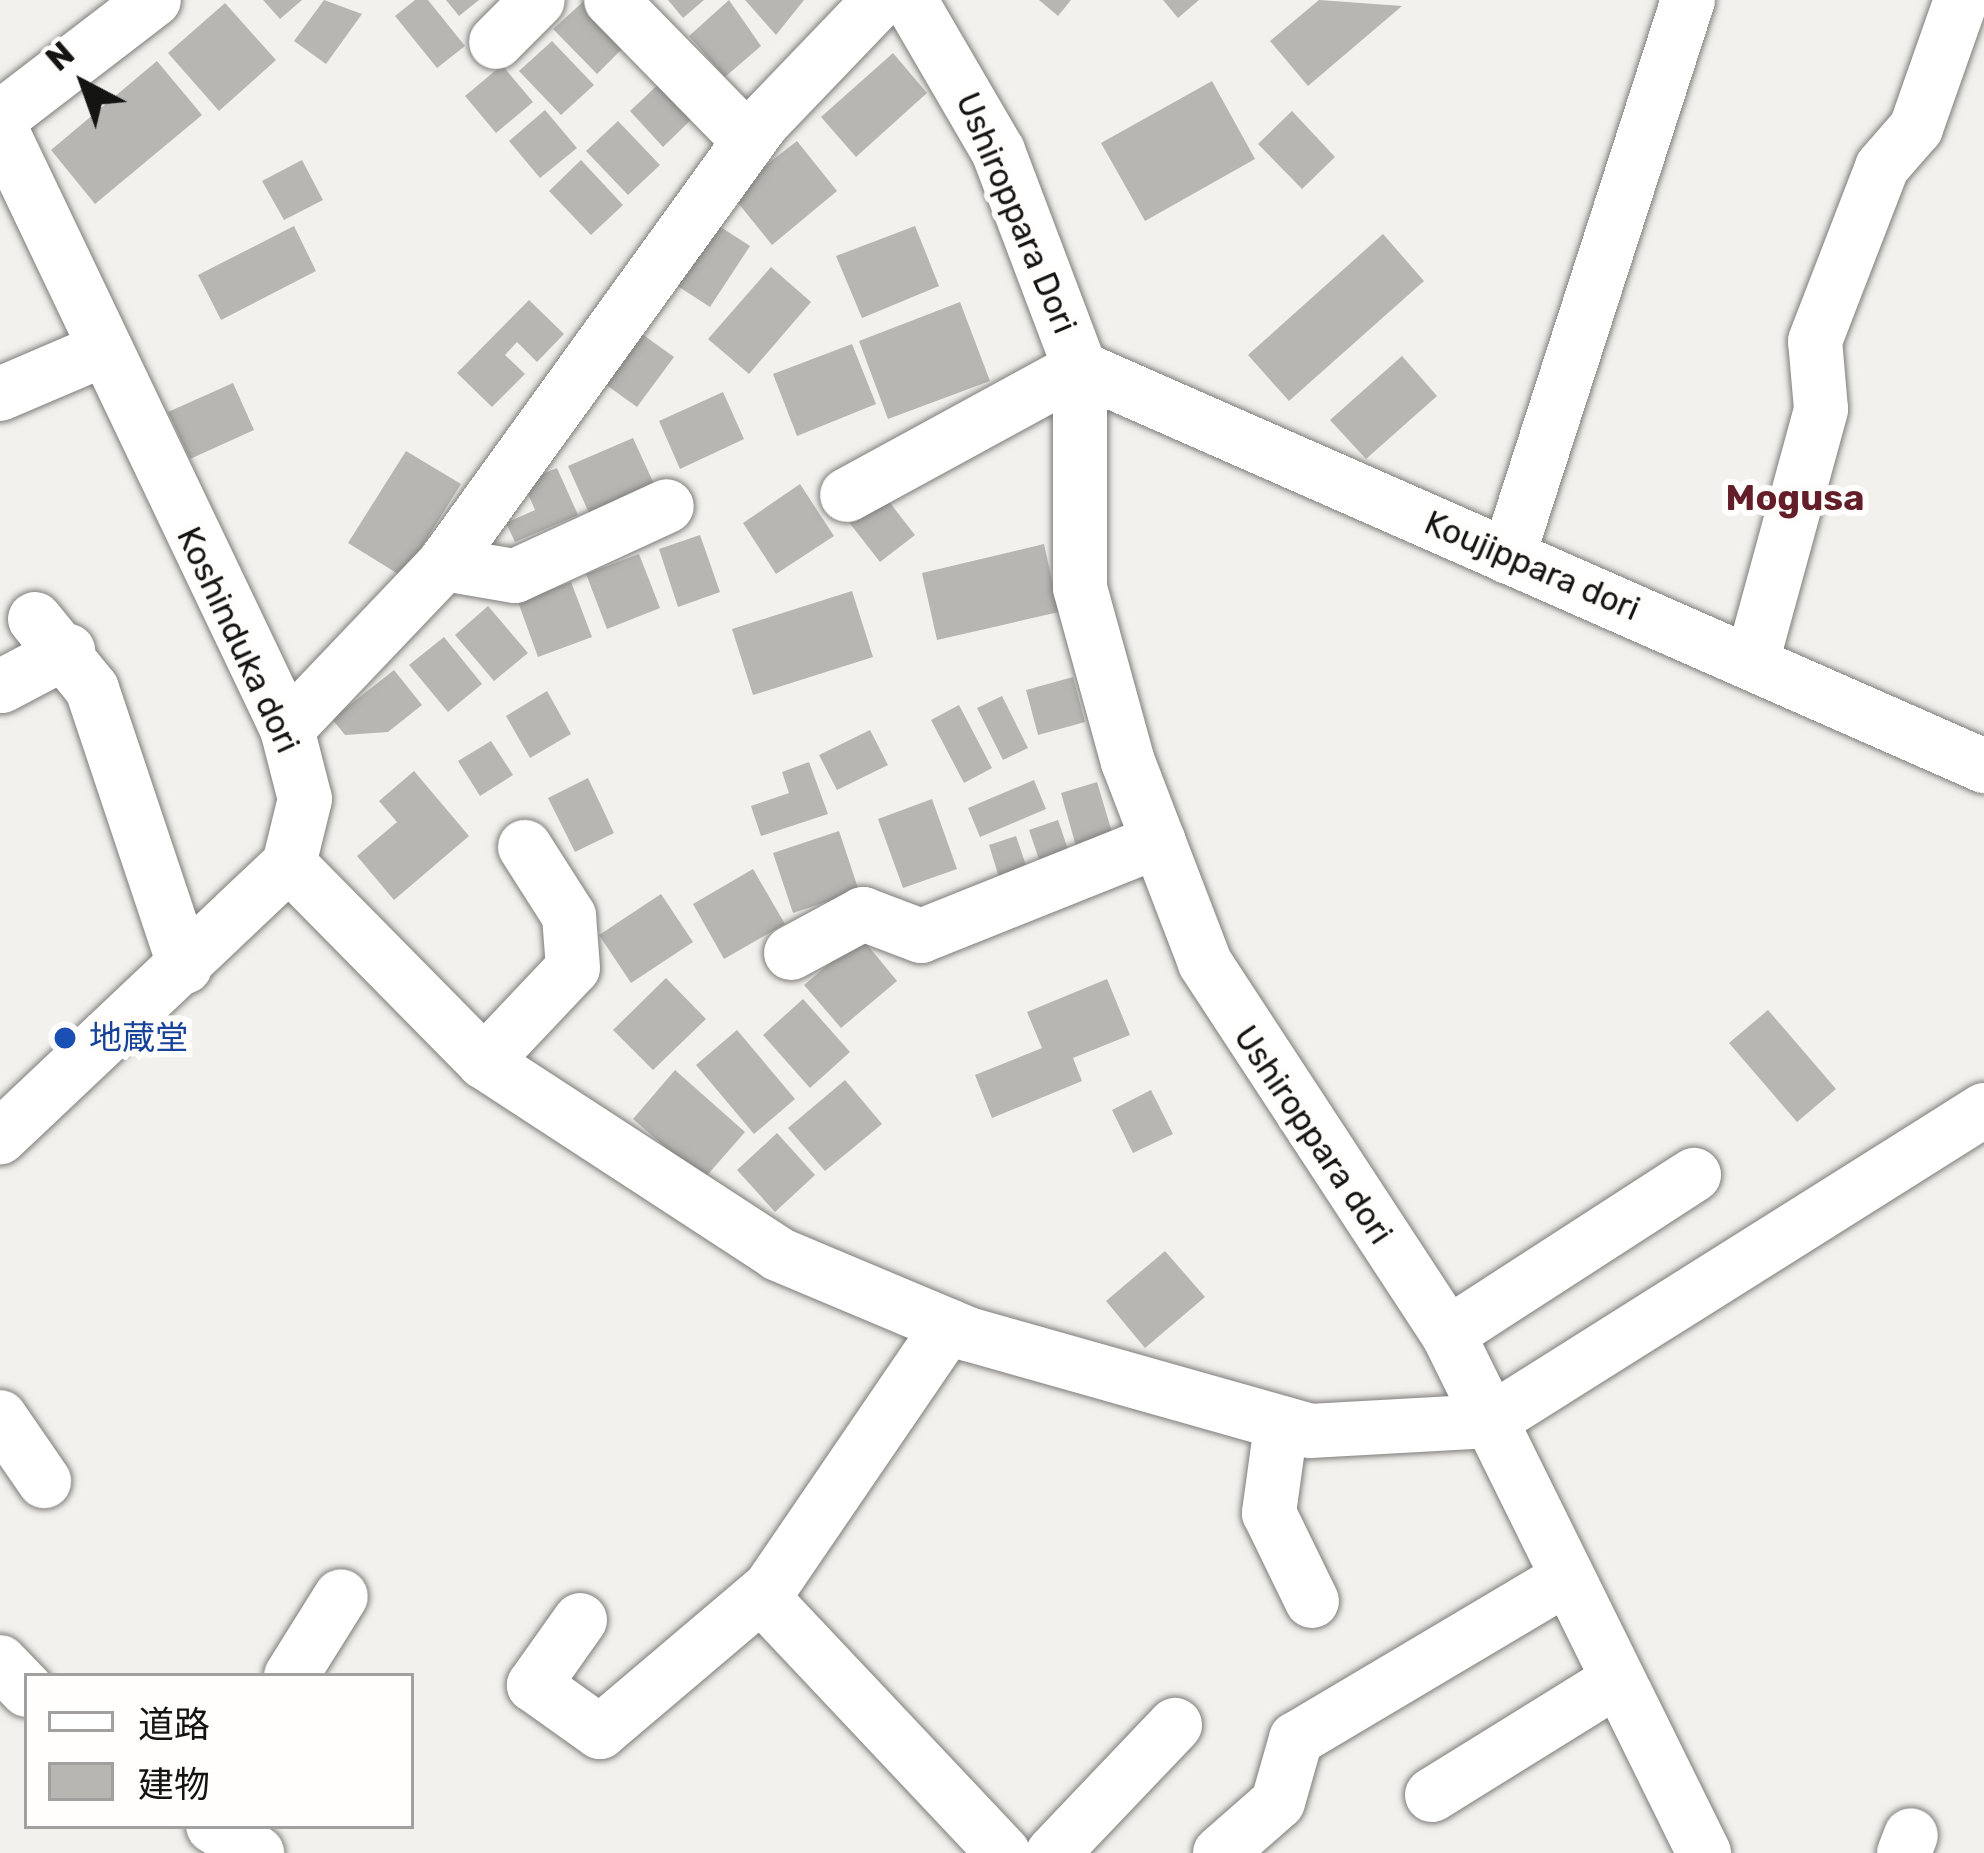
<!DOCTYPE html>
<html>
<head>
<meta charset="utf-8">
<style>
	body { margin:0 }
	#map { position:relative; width:1984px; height:1853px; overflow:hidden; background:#f2f1ed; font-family:Rubik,"Noto Sans JP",sans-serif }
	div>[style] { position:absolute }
	.building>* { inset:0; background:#b8b6b3 }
	.roads { filter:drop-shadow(0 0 3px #7e7d7a) drop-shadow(0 0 3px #7e7d7a) }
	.minor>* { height:54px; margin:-27px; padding:0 27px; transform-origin:27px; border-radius:27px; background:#fff }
	.dots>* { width:33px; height:33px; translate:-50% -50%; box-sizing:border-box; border:6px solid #fffefc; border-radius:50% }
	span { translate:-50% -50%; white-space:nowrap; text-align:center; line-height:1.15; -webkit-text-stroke:12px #fffefc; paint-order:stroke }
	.street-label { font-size:33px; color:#141413 }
	.transit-label { font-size:33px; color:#164399 }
	.left { translate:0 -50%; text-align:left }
	.neighbourhood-label { font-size:36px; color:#631e2a; font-weight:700 }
	.legend { position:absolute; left:24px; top:1673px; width:390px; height:156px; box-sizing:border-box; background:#fffefc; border:3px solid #a1a09f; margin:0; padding:15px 21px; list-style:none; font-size:36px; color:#141413 }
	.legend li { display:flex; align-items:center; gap:24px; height:60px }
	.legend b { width:60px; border:3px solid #a1a09f }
	.north { position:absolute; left:24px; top:24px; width:120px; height:120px; -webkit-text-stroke:9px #fffefc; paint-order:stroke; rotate:319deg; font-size:33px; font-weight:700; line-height:48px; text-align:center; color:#141413 }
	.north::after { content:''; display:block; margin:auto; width:42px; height:54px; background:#141413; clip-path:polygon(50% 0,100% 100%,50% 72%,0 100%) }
</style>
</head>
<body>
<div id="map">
	<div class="building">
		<div style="clip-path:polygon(263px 0,302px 0,280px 19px)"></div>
		<div style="clip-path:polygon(324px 0,362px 14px,326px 64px,294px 41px)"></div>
		<div style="clip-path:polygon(415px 0,428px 0,465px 46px,437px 68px,395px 16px)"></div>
		<div style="clip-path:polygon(446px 0,479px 0,459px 16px)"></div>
		<div style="clip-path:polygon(585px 0,627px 44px,597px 74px,553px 29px)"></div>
		<div style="clip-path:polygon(668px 0,704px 0,683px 18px)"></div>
		<div style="clip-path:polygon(729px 0,761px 46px,725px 77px,689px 36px)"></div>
		<div style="clip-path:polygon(745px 0,804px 0,776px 35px)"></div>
		<div style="clip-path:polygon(1039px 0,1071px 0,1058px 16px)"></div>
		<div style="clip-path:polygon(1163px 0,1199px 0,1178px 18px)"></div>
		<div style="clip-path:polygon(1319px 0,1402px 6px,1308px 86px,1270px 41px)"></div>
		<div style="clip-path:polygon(225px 3px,276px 60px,219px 111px,168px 53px)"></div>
		<div style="clip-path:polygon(552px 41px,594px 85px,561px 115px,519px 71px)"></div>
		<div style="clip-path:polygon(893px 53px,927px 93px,856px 157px,821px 117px)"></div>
		<div style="clip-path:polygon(157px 61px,202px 115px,95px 204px,51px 150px)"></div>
		<div style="clip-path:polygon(502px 65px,533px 102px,496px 133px,465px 96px)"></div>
		<div style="clip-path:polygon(665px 78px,698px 113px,663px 147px,630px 111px)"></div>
		<div style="clip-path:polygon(1212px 81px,1255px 159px,1145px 221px,1101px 143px)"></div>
		<div style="clip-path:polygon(545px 110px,577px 148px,540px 178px,509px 141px)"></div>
		<div style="clip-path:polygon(1292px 111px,1335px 157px,1302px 189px,1258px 144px)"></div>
		<div style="clip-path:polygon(618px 121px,660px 165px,628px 195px,586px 151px)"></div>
		<div style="clip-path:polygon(797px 141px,837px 191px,772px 245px,730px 193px)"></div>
		<div style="clip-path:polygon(302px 160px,323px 200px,284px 220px,262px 181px)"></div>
		<div style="clip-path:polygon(581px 160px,623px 205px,591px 235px,549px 191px)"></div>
		<div style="clip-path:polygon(716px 224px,750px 246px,710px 307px,676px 285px)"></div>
		<div style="clip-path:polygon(294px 226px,316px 271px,221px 320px,198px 275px)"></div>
		<div style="clip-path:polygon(915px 226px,939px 286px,862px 318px,836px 256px)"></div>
		<div style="clip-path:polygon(1383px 234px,1424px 281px,1289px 401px,1248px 355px)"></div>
		<div style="clip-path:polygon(771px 267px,811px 302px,749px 374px,708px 339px)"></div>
		<div style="clip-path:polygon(529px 300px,564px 334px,537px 362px,517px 342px,505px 355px,525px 374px,492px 407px,457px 373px)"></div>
		<div style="clip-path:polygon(960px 302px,990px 381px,888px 419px,859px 341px)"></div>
		<div style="clip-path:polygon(642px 334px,674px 357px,637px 407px,605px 384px)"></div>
		<div style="clip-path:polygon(852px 344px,876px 404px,797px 436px,773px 374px)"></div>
		<div style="clip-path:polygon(1402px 356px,1437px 396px,1366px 459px,1330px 420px)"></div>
		<div style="clip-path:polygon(233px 383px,254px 430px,190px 459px,168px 412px)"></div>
		<div style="clip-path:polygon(723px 392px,744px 439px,680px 469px,659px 421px)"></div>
		<div style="clip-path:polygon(633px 438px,654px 484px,589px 513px,568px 466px)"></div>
		<div style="clip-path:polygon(406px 451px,461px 484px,403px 577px,348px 543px)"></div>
		<div style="clip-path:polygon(557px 468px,578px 515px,515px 542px,506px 523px,535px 510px,523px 482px)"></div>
		<div style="clip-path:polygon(800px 484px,834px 536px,776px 574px,743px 523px)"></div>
		<div style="clip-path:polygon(883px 494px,915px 535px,880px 562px,848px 521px)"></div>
		<div style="clip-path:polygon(700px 535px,720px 592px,678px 607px,659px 549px)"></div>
		<div style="clip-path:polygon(1044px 544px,1059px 612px,937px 640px,922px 573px)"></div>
		<div style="clip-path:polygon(639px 554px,660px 608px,607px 629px,586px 574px)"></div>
		<div style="clip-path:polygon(571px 582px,592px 637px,538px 657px,518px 602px)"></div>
		<div style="clip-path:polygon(852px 591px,873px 657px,753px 695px,732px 629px)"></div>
		<div style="clip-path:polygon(488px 606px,528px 653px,494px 681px,455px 635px)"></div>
		<div style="clip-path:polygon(444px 637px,482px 684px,448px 712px,409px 665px)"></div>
		<div style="clip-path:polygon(394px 670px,422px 705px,388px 732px,345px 735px,332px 719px)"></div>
		<div style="clip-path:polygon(1073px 677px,1085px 722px,1038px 735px,1026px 690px)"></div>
		<div style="clip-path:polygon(547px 691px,571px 734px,530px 758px,506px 716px)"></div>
		<div style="clip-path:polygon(1002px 696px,1028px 748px,1003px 760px,977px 708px)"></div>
		<div style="clip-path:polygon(959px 705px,992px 768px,964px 783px,931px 720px)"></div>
		<div style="clip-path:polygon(870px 730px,888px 765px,837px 790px,819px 755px)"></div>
		<div style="clip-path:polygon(491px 741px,513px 775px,480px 796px,458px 761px)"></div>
		<div style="clip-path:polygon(809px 762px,828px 814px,761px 836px,751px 806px,789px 793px,782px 772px)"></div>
		<div style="clip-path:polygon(414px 771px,469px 836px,394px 900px,357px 856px,397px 822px,379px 801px)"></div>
		<div style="clip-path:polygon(588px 778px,614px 833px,575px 852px,548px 798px)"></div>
		<div style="clip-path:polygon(1034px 780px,1046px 809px,980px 837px,968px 808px)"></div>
		<div style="clip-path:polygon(1097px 782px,1114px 839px,1077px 850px,1061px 793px)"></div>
		<div style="clip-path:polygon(932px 799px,957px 869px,903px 888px,878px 819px)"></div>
		<div style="clip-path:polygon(1058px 820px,1072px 861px,1043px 871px,1029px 830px)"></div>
		<div style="clip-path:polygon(839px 831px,859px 891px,793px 913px,773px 853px)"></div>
		<div style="clip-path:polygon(1016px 836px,1030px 877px,1002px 887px,989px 845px)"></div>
		<div style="clip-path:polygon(753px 869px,785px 924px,724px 959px,693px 904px)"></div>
		<div style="clip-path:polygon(661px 894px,693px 942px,631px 983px,599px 935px)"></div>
		<div style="clip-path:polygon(861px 937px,897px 981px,841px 1028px,804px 985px)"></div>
		<div style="clip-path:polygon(666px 978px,706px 1019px,653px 1070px,613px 1030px)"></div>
		<div style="clip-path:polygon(1107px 979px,1130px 1035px,1073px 1058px,1082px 1081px,992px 1118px,975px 1075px,1042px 1048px,1027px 1012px)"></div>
		<div style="clip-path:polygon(803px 999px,850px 1052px,810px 1088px,763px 1035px)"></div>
		<div style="clip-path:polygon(1768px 1010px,1836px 1089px,1797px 1122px,1729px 1043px)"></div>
		<div style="clip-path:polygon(737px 1030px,795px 1099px,754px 1134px,696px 1065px)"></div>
		<div style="clip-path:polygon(675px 1070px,745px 1132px,703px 1180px,633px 1119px)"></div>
		<div style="clip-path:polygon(845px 1080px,882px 1124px,825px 1171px,788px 1128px)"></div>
		<div style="clip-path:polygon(1151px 1090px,1173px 1134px,1133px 1153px,1112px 1110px)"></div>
		<div style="clip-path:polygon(777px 1133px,815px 1175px,775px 1212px,737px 1170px)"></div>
		<div style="clip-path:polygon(1165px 1251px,1205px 1297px,1145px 1348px,1106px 1301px)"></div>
	</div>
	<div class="roads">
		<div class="minor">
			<div style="left:611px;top:0;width:197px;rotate:45.6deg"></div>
			<div style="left:910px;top:0;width:175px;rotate:59.8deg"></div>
			<div style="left:998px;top:151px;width:232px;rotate:69.3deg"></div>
			<div style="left:1080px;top:368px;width:220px;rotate:90deg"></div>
			<div style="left:1080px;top:588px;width:180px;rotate:74.6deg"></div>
			<div style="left:1128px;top:762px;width:215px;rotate:69deg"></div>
			<div style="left:1205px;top:963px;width:443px;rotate:56.8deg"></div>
			<div style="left:1448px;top:1334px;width:579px;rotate:63.74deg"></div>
			<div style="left:496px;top:42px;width:59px;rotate:-45deg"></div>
			<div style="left:0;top:118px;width:194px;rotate:-37.5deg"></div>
			<div style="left:0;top:127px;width:667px;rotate:64.51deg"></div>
			<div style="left:287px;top:729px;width:72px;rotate:75.6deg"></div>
			<div style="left:305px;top:799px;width:67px;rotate:103.8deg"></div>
			<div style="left:289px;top:864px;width:398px;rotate:136.6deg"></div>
			<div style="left:1080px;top:368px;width:988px;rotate:23.76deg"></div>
			<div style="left:0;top:394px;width:107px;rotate:-23.2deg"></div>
			<div style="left:847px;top:495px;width:265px;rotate:-28.6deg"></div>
			<div style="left:1508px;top:557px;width:585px;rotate:-72.09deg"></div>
			<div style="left:444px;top:564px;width:72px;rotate:9.6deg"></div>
			<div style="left:515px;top:576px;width:167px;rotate:-24.7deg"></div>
			<div style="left:35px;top:619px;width:90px;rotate:50.8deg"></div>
			<div style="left:92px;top:689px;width:293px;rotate:71.5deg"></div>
			<div style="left:1752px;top:662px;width:262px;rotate:-74.7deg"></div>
			<div style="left:1821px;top:409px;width:68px;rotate:-95deg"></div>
			<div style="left:1815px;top:341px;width:186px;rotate:-68.9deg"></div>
			<div style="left:1882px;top:167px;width:52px;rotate:-48.9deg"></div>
			<div style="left:1916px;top:128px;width:136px;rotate:-70.6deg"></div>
			<div style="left:2px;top:686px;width:75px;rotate:-27.9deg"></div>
			<div style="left:287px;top:729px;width:228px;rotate:-46.4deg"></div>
			<div style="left:444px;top:564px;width:545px;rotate:-54.18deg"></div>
			<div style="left:763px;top:122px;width:169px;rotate:-46.2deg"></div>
			<div style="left:289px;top:864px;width:278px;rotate:45.4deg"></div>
			<div style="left:484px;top:1062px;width:351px;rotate:33.1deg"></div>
			<div style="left:778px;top:1254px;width:206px;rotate:22.8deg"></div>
			<div style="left:968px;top:1334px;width:355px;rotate:15.8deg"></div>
			<div style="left:1310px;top:1431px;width:180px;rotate:-3.2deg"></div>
			<div style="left:1490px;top:1421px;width:584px;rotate:-32.19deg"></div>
			<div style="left:791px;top:953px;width:82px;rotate:-28.4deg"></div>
			<div style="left:863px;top:914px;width:62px;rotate:20.8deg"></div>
			<div style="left:921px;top:936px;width:256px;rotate:-21.8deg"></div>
			<div style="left:484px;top:1062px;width:129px;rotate:-46.6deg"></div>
			<div style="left:573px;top:968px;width:52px;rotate:-94.4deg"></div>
			<div style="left:569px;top:916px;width:82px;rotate:-122.5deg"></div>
			<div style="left:1448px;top:1334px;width:293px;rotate:-32.9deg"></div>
			<div style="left:0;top:1417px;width:78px;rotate:55.5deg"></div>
			<div style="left:1281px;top:1426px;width:88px;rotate:97.9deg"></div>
			<div style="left:1269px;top:1513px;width:98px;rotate:64deg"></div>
			<div style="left:762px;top:1597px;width:352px;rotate:46.7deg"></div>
			<div style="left:580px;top:1620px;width:80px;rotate:125.3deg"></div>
			<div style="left:534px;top:1685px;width:81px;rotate:35.5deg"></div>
			<div style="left:600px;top:1732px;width:223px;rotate:-40.3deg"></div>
			<div style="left:770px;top:1588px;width:317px;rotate:-55.7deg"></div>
			<div style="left:0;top:1662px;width:39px;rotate:46deg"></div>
			<div style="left:291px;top:1676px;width:94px;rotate:-58deg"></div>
			<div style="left:1432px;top:1795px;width:216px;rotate:-31.8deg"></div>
			<div style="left:213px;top:1826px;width:52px;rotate:31.5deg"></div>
			<div style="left:1053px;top:1853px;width:177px;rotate:-46.4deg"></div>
			<div style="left:1220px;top:1853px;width:77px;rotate:-41.3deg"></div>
			<div style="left:1278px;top:1802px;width:66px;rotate:-74.1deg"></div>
			<div style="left:1296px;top:1739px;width:315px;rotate:-30.7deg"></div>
			<div style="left:1904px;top:1853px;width:19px;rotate:-69deg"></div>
		</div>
	</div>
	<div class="dots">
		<div style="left:65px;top:1038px;background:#1a4fb4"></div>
	</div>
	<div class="street-label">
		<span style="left:1016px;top:213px;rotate:67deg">Ushiroppara Dori</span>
		<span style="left:1532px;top:566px;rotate:23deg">Koujippara dori</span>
		<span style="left:238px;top:640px;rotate:65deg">Koshinduka dori</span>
		<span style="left:1313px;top:1135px;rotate:56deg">Ushiroppara dori</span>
	</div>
	<div class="transit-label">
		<span class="left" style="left:89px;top:1038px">地蔵堂</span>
	</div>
	<div class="neighbourhood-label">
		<span style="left:1795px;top:498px">Mogusa</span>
	</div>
	<ul class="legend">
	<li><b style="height:15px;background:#fff"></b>道路</li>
	<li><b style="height:33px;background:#b8b6b3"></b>建物</li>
	</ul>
	<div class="north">N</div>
</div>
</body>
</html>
